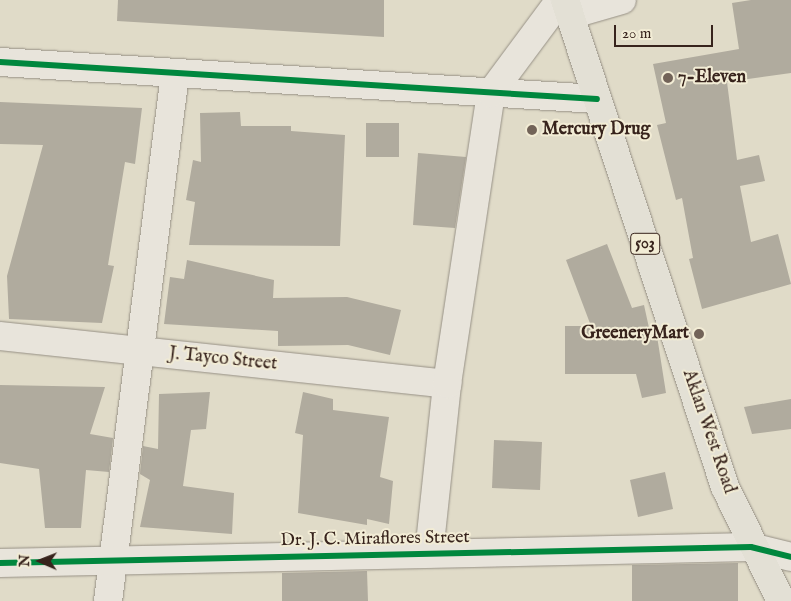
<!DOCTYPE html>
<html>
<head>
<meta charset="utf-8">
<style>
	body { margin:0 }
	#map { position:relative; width:791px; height:601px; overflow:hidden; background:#e0dbc8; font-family:"IM FELL English",serif }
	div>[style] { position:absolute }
	.building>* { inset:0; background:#b0ab9e }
	.roads { filter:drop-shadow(0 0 1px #969085) drop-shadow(0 0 1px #969085) }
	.street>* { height:28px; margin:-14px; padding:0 14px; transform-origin:14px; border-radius:14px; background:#e8e4db }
	.secondary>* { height:28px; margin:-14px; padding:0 14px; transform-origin:14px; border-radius:14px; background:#e8e4db }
	.primary>* { height:28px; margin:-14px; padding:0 14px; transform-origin:14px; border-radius:14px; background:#e3e0d5 }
	.cycleway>* { height:6px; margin:-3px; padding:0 3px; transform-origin:3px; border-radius:3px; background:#00873e }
	.dots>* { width:14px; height:14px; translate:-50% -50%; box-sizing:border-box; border:2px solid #f2ecd5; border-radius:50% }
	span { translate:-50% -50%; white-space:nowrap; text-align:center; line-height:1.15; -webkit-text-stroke:4px #f2ecd5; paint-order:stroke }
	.shield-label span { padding:1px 4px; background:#f2ecd5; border:1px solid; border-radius:4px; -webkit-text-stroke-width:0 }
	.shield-label { font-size:16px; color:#37231c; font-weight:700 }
	.poi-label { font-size:18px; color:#37231c; font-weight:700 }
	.left { translate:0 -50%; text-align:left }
	.right { translate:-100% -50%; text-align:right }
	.street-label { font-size:18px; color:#37231c }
	.north { position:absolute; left:15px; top:536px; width:50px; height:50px; -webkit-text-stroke:4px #f2ecd5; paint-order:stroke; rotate:271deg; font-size:14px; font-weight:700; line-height:20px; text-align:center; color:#37231c }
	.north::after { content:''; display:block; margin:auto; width:18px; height:22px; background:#37231c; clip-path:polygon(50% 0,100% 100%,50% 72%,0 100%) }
	.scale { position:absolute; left:614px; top:25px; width:99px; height:22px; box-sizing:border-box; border:2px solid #37231c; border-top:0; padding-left:6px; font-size:15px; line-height:18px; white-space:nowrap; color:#37231c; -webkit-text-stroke:4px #f2ecd5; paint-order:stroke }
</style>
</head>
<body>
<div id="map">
	<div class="building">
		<div style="clip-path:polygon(118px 0,384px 0,384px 37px,117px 21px)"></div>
		<div style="clip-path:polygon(751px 0,791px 0,791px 73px,727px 82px,737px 160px,759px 155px,765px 181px,740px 186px,751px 242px,778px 234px,791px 284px,702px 309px,689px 259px,693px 258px,682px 198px,676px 200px,657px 125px,666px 123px,653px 64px,739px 49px,732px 3px)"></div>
		<div style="clip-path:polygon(0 102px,142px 108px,135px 164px,125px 162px,108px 265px,114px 266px,102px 323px,9px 319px,7px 276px,43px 145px,0 144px)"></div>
		<div style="clip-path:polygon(240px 112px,241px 126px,291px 126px,291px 131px,345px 135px,340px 246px,189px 245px,195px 202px,186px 200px,193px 160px,201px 162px,200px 113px)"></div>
		<div style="clip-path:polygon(366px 123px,399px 123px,399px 157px,366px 157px)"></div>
		<div style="clip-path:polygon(418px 153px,466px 157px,455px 228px,413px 225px)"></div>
		<div style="clip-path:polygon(607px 244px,632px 308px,644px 305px,651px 337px,657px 336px,666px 393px,642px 398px,636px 374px,565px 374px,565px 326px,591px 326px,566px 260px)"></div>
		<div style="clip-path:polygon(187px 260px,274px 280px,273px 298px,347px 297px,401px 310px,390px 355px,348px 345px,278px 346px,278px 331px,164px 324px,170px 277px,184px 279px)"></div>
		<div style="clip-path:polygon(0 385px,105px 387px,90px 434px,113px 438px,109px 472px,86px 470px,81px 528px,45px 528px,39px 469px,0 463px)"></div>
		<div style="clip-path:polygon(210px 392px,206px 429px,191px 430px,183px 486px,234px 493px,232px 534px,140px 527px,150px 480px,140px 474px,143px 446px,158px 449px,159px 394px)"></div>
		<div style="clip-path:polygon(303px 392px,333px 399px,333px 410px,389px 417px,380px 477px,393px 481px,389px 524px,367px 519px,367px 525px,298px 513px,303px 435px,295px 433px)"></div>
		<div style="clip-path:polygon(791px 399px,791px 429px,752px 434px,744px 407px)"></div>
		<div style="clip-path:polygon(494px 440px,542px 442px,540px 490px,492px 488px)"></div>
		<div style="clip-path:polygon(665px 472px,673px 509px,638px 517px,630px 480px)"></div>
		<div style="clip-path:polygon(738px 563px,738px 601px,632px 601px,632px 565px)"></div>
		<div style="clip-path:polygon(367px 571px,368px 601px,282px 601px,282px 573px)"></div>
	</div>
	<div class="roads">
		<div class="street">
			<div style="left:570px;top:15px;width:54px;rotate:-16.1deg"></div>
			<div style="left:0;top:336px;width:450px;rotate:6.1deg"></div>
			<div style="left:429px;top:553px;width:170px;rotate:-83.9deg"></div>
			<div style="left:447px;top:384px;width:294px;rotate:-81.4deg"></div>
			<div style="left:108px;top:601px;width:531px;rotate:-82.75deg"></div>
		</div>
		<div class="secondary">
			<div style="left:0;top:62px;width:598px;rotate:3.55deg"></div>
			<div style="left:491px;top:93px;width:116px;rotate:-53.4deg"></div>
			<div style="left:0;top:563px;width:751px;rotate:-1.22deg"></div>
			<div style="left:751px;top:547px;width:41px;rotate:14deg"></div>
		</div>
		<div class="primary">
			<div style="left:565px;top:0;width:513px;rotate:71.81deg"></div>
			<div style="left:725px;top:487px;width:127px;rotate:63.8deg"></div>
		</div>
	</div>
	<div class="cycleway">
		<div style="left:0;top:62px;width:598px;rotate:3.55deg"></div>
		<div style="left:0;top:563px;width:751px;rotate:-1.22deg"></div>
		<div style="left:751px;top:547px;width:41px;rotate:14deg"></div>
	</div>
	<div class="dots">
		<div style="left:668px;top:78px;background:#726358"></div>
		<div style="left:532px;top:130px;background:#726358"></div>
		<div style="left:699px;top:334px;background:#726358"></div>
	</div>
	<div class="shield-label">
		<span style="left:645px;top:244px">503</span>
	</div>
	<div class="poi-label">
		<span class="left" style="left:678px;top:78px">7-Eleven</span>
		<span class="left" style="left:542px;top:130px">Mercury Drug</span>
		<span class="right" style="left:689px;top:334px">GreeneryMart</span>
	</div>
	<div class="street-label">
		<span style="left:223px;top:360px;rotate:6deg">J. Tayco Street</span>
		<span style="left:708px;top:432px;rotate:71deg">Aklan West Road</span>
		<span style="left:375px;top:540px;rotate:-1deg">Dr. J. C. Miraflores Street</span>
	</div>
	<div class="north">N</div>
	<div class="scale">20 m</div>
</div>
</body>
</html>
